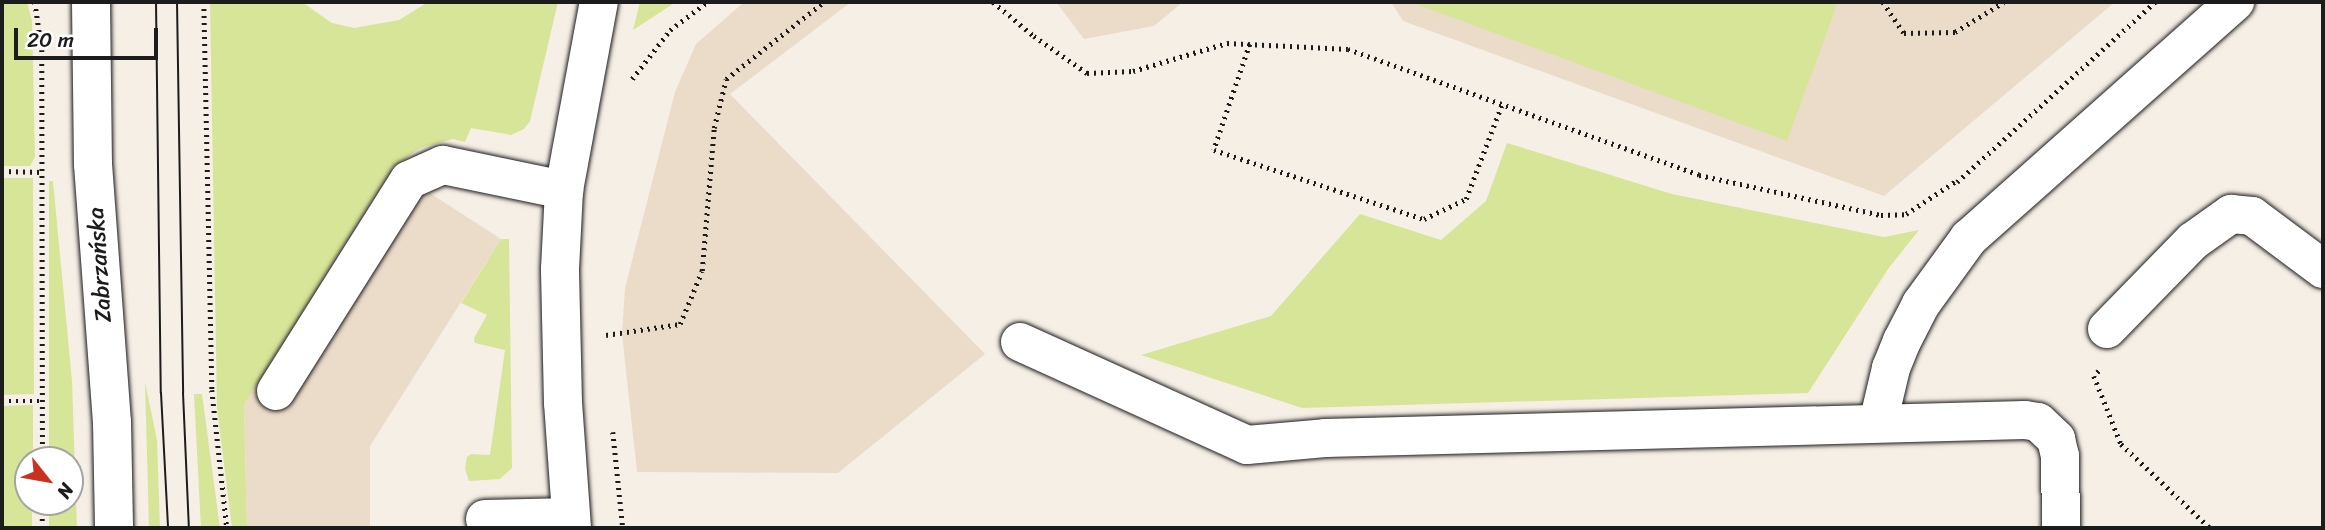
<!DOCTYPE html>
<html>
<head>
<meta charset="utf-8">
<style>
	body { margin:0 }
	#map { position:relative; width:2325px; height:530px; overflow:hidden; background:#f6efe6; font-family:Sriracha,sans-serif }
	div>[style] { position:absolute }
	.built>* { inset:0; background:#ebdcc9 }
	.green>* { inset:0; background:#d7e598 }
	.path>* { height:4.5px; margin-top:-2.25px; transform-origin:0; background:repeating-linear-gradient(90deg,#1c1c1c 0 2px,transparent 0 7px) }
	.roads { filter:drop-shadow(0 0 2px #1c1c1c) drop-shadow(0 0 2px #1c1c1c) }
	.minor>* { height:38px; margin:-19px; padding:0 19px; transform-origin:19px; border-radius:19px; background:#fff }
	.major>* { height:38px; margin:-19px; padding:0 19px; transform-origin:19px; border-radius:19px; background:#fff }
	.tram>* { height:2px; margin:-1px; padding:0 1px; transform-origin:1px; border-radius:1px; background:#1c1c1c }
	span { translate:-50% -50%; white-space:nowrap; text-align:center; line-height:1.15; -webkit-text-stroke:6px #fff; paint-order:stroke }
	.street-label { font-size:23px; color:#1c1c1c }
	.frame { position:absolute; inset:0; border:4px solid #1c1c1c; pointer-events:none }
	.north { position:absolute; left:14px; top:446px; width:70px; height:70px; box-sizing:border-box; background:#fff; border:2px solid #a4a4a4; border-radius:50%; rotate:121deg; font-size:19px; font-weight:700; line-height:28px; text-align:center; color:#1c1c1c }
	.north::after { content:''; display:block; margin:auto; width:24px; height:32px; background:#c8321e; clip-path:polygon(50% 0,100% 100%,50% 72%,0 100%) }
	.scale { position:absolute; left:14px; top:28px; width:144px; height:32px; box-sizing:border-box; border:4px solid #1c1c1c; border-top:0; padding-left:9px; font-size:21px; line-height:24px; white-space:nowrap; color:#1c1c1c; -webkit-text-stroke:5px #fff; paint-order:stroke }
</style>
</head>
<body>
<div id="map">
	<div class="built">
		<div style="clip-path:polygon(744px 2px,851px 2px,730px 94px,985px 354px,838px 473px,637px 472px,622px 334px,625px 288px,675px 92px,696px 44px)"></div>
		<div style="clip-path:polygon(1056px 2px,1183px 2px,1154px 26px,1084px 39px)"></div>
		<div style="clip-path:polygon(1391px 2px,2115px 2px,1884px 196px,1403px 21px)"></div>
		<div style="clip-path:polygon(391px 168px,501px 239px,370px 446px,370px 528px,247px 528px,244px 405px)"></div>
	</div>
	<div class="green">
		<div style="clip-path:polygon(2px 2px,27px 2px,32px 21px,35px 157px,30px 166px,2px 166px)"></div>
		<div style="clip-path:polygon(210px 2px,302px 2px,332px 23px,354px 28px,399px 20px,428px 2px,558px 2px,530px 121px,524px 129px,511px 135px,471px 128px,465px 142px,453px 139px,420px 148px,391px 168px,244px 405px,247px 528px,232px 528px,217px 408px)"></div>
		<div style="clip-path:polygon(640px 2px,676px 2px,633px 30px)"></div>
		<div style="clip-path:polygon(1410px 2px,1838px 2px,1787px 141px)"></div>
		<div style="clip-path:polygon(1507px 143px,1672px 194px,1884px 237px,1919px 230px,1888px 269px,1808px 393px,1302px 408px,1141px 355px,1271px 316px,1360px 214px,1441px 240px,1486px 201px)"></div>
		<div style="clip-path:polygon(2px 178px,33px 178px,34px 394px,2px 395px)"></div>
		<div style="clip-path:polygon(49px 181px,53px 181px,72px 381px,77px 528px,49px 528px,49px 502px,70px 502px,70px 460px,49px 460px)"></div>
		<div style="clip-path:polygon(501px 239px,509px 239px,512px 468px,500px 479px,469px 481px,465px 469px,467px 457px,471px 454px,490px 455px,505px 350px,475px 343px,474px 338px,487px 315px,461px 303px)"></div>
		<div style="clip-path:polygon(145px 382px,157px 440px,160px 528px,149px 528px)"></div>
		<div style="clip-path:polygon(194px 394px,202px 394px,220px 528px,201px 528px)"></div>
		<div style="clip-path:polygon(33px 405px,33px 460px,28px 460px,28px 502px,32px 502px,32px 528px,2px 528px,2px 406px)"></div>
	</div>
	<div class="path">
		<div style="left:35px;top:2px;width:49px;rotate:81.7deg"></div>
		<div style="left:42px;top:50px;width:410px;rotate:89.9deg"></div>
		<div style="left:204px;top:2px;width:388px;rotate:88.8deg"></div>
		<div style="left:212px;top:390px;width:139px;rotate:83.8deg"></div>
		<div style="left:993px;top:2px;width:53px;rotate:39.7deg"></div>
		<div style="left:1034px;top:36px;width:65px;rotate:34.9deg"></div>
		<div style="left:1087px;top:73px;width:46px;rotate:-2.5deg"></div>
		<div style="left:1133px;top:71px;width:98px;rotate:-16.6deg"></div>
		<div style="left:1227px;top:43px;width:121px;rotate:2.8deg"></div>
		<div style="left:1348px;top:49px;width:373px;rotate:19.7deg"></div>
		<div style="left:1699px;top:175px;width:186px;rotate:12.4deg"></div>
		<div style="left:1881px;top:215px;width:25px;rotate:-2deg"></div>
		<div style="left:1906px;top:214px;width:60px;rotate:-33.4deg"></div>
		<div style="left:1883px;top:2px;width:37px;rotate:56deg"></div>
		<div style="left:1904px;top:33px;width:51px;rotate:-1.1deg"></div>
		<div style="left:1955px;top:32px;width:57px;rotate:-31.5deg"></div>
		<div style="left:1250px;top:44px;width:112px;rotate:108.8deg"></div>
		<div style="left:1214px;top:150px;width:221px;rotate:18.2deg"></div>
		<div style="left:1424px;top:219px;width:47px;rotate:-25.5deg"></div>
		<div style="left:1466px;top:199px;width:102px;rotate:-69.2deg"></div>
		<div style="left:632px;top:79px;width:62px;rotate:-52.2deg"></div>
		<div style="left:670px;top:30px;width:46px;rotate:-37.1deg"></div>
		<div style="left:2px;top:171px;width:40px;rotate:1.4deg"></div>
		<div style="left:1957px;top:182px;width:268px;rotate:-42.3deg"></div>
		<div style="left:606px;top:335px;width:75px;rotate:-8.5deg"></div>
		<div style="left:680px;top:324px;width:57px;rotate:-67.5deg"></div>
		<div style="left:702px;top:271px;width:144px;rotate:-85.2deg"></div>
		<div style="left:714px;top:128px;width:50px;rotate:-76.2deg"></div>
		<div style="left:726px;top:79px;width:125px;rotate:-38.2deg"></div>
		<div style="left:2099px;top:371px;width:7px;rotate:135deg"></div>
		<div style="left:2094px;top:376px;width:73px;rotate:68.3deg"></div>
		<div style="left:2121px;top:444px;width:122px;rotate:43.3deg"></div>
		<div style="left:2px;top:401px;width:42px"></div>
		<div style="left:613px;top:432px;width:97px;rotate:84.1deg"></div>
		<div style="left:42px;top:528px;width:26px;rotate:-90deg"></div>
	</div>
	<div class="roads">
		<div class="minor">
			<div style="left:2107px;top:329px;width:123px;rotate:-45.7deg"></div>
			<div style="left:2193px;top:241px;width:47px;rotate:-35.4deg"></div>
			<div style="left:2231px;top:214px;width:21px;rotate:5deg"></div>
			<div style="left:2252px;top:216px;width:89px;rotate:36.7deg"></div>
			<div style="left:1020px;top:342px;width:249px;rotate:24.4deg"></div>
			<div style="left:1247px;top:445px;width:78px;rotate:-5.1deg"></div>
			<div style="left:1325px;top:438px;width:700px;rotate:-1.47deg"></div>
			<div style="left:2025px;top:420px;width:13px;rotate:9deg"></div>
			<div style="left:2038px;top:422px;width:25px;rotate:43deg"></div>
			<div style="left:2056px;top:439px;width:17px;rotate:77deg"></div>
			<div style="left:2060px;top:456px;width:72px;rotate:89.2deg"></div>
			<div style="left:276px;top:391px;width:249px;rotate:-57.8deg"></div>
			<div style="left:409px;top:180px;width:37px;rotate:-24deg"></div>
			<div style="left:443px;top:165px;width:124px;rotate:11.7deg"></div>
			<div style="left:1878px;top:423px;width:57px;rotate:-76.7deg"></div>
			<div style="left:1891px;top:368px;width:29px;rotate:-68deg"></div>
			<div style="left:1902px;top:341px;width:42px;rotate:-62.8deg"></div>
			<div style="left:1921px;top:304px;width:82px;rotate:-54deg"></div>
			<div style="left:1969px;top:238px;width:356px;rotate:-41.6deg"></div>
			<div style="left:485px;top:519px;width:86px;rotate:-1.3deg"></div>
			<div style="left:572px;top:528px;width:125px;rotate:-94.1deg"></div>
			<div style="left:563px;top:403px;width:134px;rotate:-91.3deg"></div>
			<div style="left:560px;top:269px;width:79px;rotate:-87.1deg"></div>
			<div style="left:564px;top:190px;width:191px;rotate:-79.5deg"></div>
		</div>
		<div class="major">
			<div style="left:91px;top:2px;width:162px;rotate:89.3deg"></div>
			<div style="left:93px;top:164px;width:259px;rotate:85.8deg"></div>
			<div style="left:112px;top:422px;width:106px;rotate:88.9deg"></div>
		</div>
	</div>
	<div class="tram">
		<div style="left:156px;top:2px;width:391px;rotate:89.3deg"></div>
		<div style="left:161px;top:393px;width:135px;rotate:87deg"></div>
		<div style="left:177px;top:2px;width:391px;rotate:89.1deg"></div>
		<div style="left:183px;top:393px;width:135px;rotate:87.5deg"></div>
	</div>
	<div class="street-label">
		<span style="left:100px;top:265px;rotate:-94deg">Zabrzańska</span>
	</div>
	<div class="frame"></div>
	<div class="north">N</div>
	<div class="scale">20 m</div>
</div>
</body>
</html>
